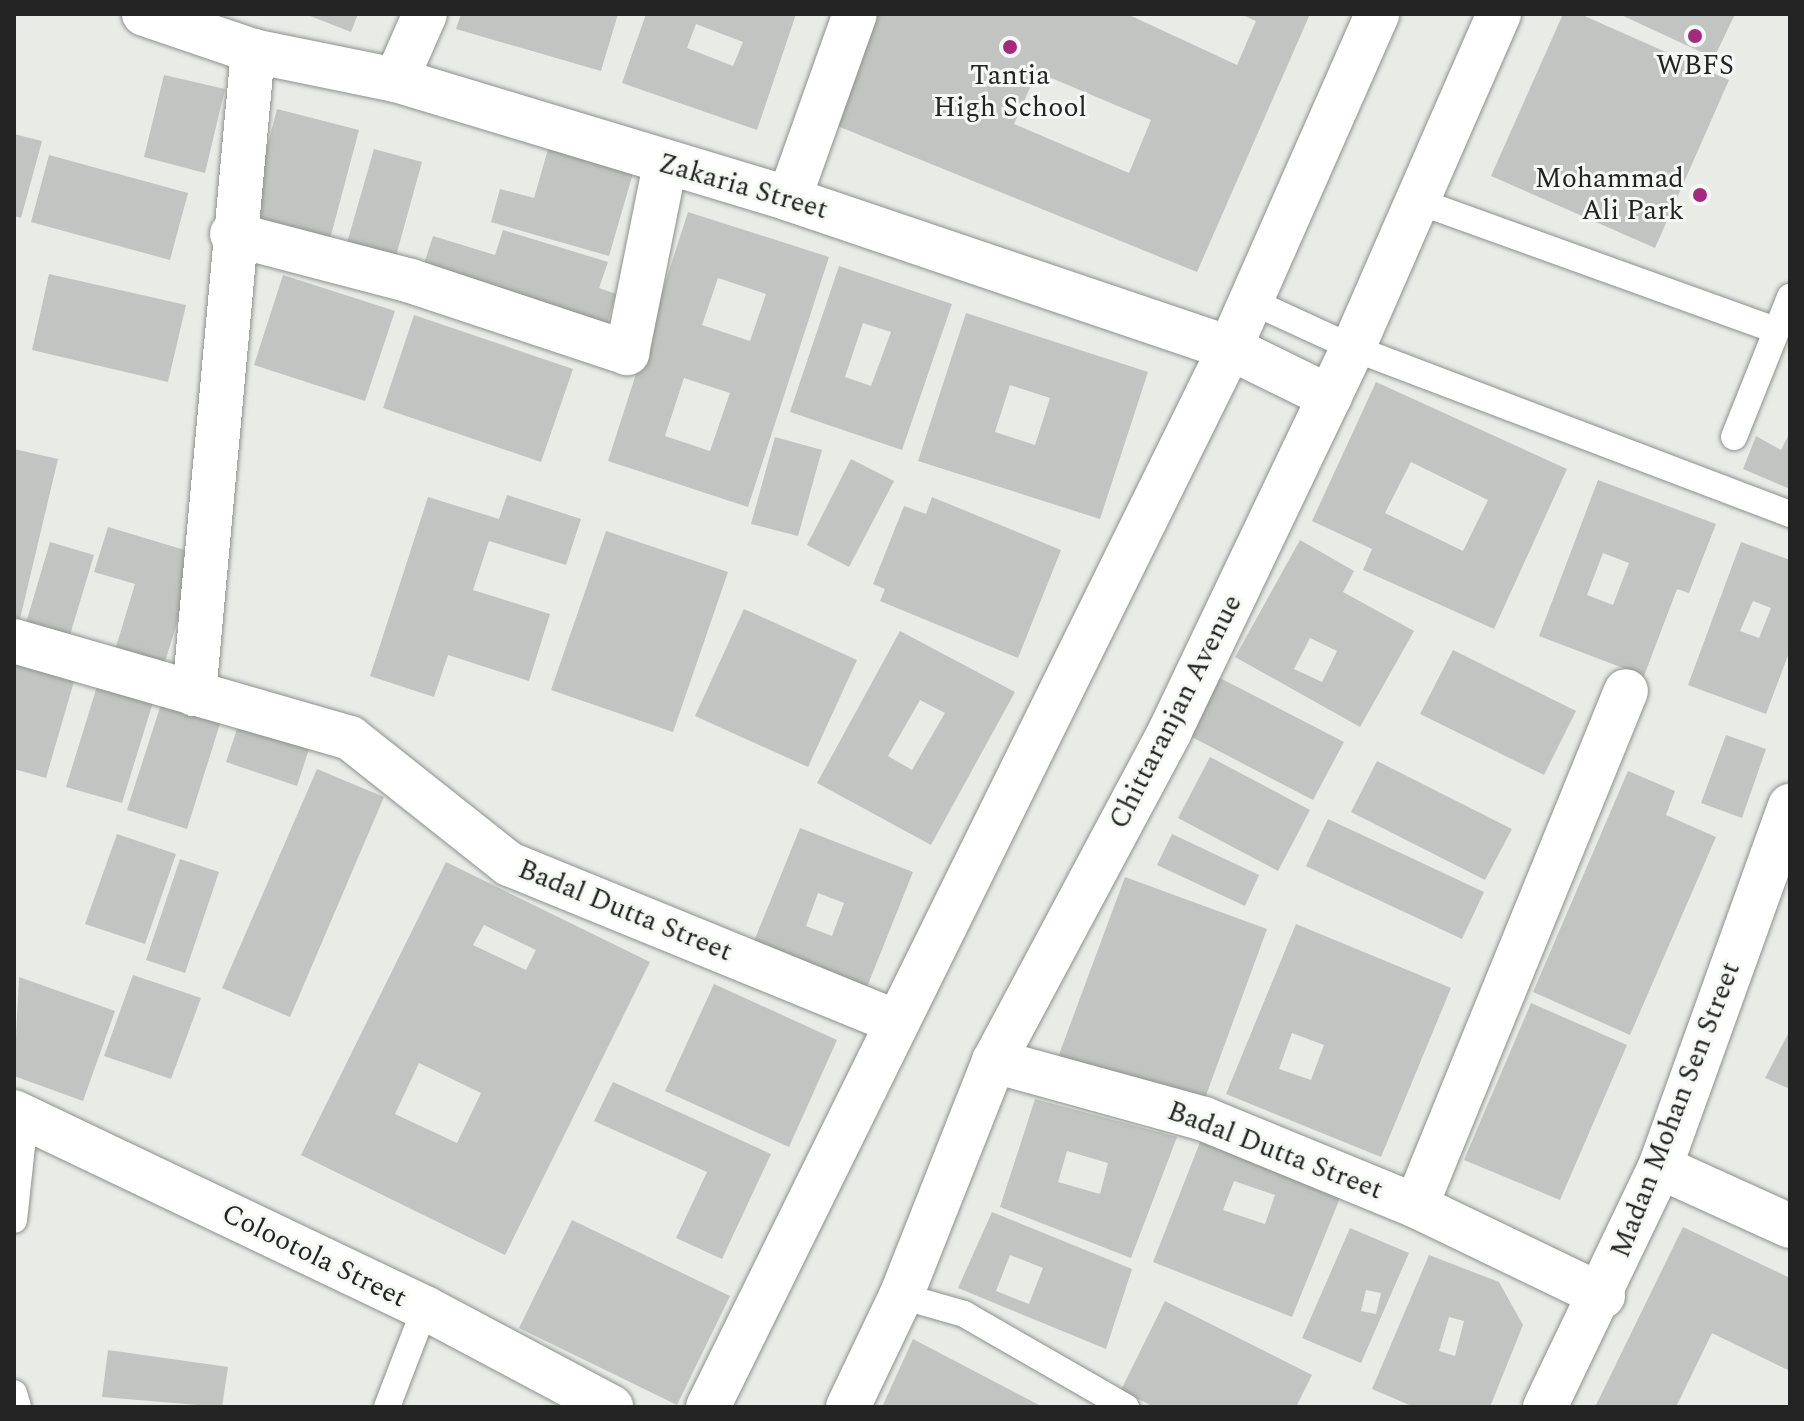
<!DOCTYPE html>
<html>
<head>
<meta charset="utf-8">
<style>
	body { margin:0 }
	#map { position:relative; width:1804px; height:1421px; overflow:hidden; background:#e9ebe7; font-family:Spectral,serif }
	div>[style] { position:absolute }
	.building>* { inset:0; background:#c2c4c1 }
	.roads { filter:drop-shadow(0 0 2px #8e908d) drop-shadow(0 0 2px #8e908d) }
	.lane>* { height:26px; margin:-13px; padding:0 13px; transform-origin:13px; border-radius:13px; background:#fff }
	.street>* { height:44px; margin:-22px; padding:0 22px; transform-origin:22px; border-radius:22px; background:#fff }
	.secondary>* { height:44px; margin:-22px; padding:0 22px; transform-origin:22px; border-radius:22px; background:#fff }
	.primary>* { height:44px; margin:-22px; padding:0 22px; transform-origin:22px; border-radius:22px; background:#fff }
	.dots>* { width:22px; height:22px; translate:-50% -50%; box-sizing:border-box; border:4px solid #f6f8f5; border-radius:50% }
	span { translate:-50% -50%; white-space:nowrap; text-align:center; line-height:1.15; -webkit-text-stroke:6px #f6f8f5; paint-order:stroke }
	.poi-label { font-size:28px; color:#222322 }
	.right { translate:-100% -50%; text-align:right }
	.street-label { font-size:28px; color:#222322 }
	.frame { position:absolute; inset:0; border:16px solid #222322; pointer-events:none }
</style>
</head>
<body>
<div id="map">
	<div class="building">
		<div style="clip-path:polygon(305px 14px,358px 14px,351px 32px)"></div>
		<div style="clip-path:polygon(461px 14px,618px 14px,601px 71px,456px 29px)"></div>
		<div style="clip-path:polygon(evenodd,646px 14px,796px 14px,757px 130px,622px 83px,646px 14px,696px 24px,743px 42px,733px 66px,687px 48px,696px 24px)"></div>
		<div style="clip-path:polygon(evenodd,866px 14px,1127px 14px,1237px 65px,1256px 21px,1240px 14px,1310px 14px,1197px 272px,825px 121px,866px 14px,1037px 72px,1151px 120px,1129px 173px,1014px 124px,1037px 72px)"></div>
		<div style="clip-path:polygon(1563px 14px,1580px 14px,1729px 80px,1655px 248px,1491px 176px)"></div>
		<div style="clip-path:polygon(1619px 14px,1735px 14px,1714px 58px)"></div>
		<div style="clip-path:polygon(164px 75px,225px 89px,205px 173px,144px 157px)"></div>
		<div style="clip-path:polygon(277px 109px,359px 130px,330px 239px,249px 217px)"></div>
		<div style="clip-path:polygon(14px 134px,42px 141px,21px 218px,14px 216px)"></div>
		<div style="clip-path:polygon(551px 139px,636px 163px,609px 256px,491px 222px,500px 189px,534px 198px)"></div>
		<div style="clip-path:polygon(374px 149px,422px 162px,394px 263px,345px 250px)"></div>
		<div style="clip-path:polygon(49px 155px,188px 193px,170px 260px,31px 222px)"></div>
		<div style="clip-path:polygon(evenodd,688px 212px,829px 257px,748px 507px,608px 461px,688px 212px,718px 278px,766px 294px,750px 341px,702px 325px,718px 278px,688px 212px,684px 378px,730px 393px,710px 451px,665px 436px,684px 378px)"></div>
		<div style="clip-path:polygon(503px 230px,608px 262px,599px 288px,616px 294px,604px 333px,420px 276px,433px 236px,495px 255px)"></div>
		<div style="clip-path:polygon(evenodd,839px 266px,952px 304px,902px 450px,790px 412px,839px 266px,863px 323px,891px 332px,871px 386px,845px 377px,863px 323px)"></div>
		<div style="clip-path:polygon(49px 274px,186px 305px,168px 382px,32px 350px)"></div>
		<div style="clip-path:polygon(283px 275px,395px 311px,365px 401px,254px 365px)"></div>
		<div style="clip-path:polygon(evenodd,966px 313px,1148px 372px,1100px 519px,918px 461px,966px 313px,1010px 385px,1050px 398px,1035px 445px,995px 432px,1010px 385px)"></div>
		<div style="clip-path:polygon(414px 315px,573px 369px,541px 462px,383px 408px)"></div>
		<div style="clip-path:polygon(evenodd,1376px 382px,1567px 469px,1494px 629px,1363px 570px,1372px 549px,1312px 521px,1376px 382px,1411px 462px,1488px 500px,1463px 551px,1385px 513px,1411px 462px)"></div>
		<div style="clip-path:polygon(1790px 432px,1790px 489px,1743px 469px,1756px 436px,1781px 450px)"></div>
		<div style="clip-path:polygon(775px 437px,822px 450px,798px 536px,751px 524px)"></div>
		<div style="clip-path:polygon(14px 449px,58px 459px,20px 619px,14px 618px)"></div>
		<div style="clip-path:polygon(851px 459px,894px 481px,849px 567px,807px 545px)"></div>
		<div style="clip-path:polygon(evenodd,1598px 480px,1716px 524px,1689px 593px,1677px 589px,1644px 676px,1539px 636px,1598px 480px,1603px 553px,1629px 563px,1613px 605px,1587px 595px,1603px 553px)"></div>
		<div style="clip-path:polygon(507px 495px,581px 519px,566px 565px,489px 541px,473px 590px,550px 614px,529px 681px,448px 655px,434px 697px,370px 676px,428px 497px,499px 519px)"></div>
		<div style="clip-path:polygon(932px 497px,1061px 550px,1018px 658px,880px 601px,885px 589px,873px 584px,904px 506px,926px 514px)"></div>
		<div style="clip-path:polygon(108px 527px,198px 554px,165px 662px,116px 647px,135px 584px,94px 572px)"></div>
		<div style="clip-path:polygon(606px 531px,728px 572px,673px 732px,551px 690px)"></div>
		<div style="clip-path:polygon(evenodd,1300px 540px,1354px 571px,1343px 592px,1414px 631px,1360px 727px,1235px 657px,1300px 540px,1310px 638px,1337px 651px,1322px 682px,1294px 669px,1310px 638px)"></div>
		<div style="clip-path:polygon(50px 542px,94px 555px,70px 635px,26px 623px)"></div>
		<div style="clip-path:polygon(evenodd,1741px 542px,1790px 560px,1790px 650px,1766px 714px,1688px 685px,1741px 542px,1753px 601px,1771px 608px,1759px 638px,1740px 631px,1753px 601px)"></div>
		<div style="clip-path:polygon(744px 609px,857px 660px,808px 767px,695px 716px)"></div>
		<div style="clip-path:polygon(evenodd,900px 631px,1015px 692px,931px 845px,817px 783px,900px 631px,920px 700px,945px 713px,912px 770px,888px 756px,920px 700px)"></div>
		<div style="clip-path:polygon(1453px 650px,1576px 711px,1544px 775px,1420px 714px)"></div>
		<div style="clip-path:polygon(14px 652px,77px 671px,46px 778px,14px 769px)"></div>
		<div style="clip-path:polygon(1218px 677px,1344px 742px,1313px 800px,1188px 735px)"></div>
		<div style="clip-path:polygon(98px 683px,154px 699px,122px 803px,66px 787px)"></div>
		<div style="clip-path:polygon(164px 695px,223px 714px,187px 829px,127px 810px)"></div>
		<div style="clip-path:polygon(238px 726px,309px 749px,297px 786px,226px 762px)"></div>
		<div style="clip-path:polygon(1726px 735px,1766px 749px,1742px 818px,1701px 803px)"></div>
		<div style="clip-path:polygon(1210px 757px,1310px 810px,1278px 871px,1178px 818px)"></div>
		<div style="clip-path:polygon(1377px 761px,1512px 829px,1485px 880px,1351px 812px)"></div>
		<div style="clip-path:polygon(317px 769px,384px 797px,290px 1017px,222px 988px)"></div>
		<div style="clip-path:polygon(1628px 771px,1675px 791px,1666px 815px,1716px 837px,1630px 1035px,1533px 992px)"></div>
		<div style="clip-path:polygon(1328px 819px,1484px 892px,1462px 939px,1306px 866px)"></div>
		<div style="clip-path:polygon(evenodd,800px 828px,913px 872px,861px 1002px,748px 956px,800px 828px,818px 893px,844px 903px,832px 936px,806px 926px,818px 893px)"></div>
		<div style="clip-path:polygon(117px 834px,176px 854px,145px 944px,85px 924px)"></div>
		<div style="clip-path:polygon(1172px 834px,1259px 875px,1245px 906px,1157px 865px)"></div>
		<div style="clip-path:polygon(180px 859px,219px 872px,185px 973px,146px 960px)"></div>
		<div style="clip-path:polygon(evenodd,446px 862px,650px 962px,505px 1255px,301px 1155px,446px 862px,484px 925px,536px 950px,526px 970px,473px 945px,484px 925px,446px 862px,419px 1063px,481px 1093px,457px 1143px,395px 1114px,419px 1063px)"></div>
		<div style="clip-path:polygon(1125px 877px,1267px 929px,1204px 1101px,1057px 1060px)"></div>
		<div style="clip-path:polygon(evenodd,1296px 924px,1451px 988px,1381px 1157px,1226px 1094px,1296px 924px,1292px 1033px,1324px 1045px,1311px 1080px,1279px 1069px,1292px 1033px)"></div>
		<div style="clip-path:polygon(133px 975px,201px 998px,171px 1079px,104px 1056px)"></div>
		<div style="clip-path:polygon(19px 977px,115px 1011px,83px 1101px,14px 1076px)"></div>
		<div style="clip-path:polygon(714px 984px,837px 1040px,789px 1147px,665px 1091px)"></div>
		<div style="clip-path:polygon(1531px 1003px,1627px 1045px,1560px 1200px,1464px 1160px)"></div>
		<div style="clip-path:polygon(1790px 1030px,1790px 1089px,1765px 1078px)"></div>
		<div style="clip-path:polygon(613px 1082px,771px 1154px,722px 1259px,676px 1238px,707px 1172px,594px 1121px)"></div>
		<div style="clip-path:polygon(evenodd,1035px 1099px,1177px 1137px,1131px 1258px,1000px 1207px,1035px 1099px,1067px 1151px,1108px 1163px,1100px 1194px,1058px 1182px,1067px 1151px)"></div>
		<div style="clip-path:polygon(evenodd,1206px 1127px,1346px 1183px,1292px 1317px,1153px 1262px,1206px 1127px,1234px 1181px,1275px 1195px,1265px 1224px,1223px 1210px,1234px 1181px)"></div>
		<div style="clip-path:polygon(evenodd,992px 1212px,1132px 1269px,1106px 1349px,958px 1288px,992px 1212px,1010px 1255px,1043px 1268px,1029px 1304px,996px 1291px,1010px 1255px)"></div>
		<div style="clip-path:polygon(572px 1220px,730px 1296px,677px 1405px,519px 1328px)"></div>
		<div style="clip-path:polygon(1683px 1227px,1790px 1278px,1790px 1371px,1712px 1333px,1676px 1407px,1595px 1407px)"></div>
		<div style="clip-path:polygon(evenodd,1350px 1228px,1409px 1253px,1361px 1363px,1302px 1338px,1350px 1228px,1366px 1290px,1381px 1293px,1376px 1314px,1361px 1311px,1366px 1290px)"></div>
		<div style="clip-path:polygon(evenodd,1429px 1255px,1499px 1282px,1523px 1325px,1490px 1407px,1414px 1407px,1372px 1389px,1429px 1255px,1449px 1317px,1464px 1321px,1455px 1356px,1439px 1351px,1449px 1317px)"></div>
		<div style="clip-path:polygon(1165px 1301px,1312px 1375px,1296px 1407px,1154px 1407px,1121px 1390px)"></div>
		<div style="clip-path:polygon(913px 1339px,1043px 1407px,882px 1407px)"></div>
		<div style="clip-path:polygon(108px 1350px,228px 1367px,222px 1407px,102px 1397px)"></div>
	</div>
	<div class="roads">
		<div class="lane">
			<div style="left:1417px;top:201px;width:381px;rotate:19.8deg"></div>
			<div style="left:1251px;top:301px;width:112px;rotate:24.7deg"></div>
			<div style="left:1353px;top:348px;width:467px;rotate:20.8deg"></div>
			<div style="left:1734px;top:437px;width:151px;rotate:-68.2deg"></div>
			<div style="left:14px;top:1220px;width:103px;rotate:-83.8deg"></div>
			<div style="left:901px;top:1296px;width:66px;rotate:15.9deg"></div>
			<div style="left:964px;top:1314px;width:187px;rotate:29.9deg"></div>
			<div style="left:14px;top:1393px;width:15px;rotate:74deg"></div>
			<div style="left:387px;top:1407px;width:106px;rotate:-69deg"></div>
		</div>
		<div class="street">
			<div style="left:396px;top:80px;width:72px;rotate:-66.3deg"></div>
			<div style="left:789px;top:199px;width:196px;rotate:-70.4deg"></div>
			<div style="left:232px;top:234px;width:185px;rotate:14.7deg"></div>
			<div style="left:411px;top:281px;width:228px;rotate:18.4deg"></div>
			<div style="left:627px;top:353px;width:192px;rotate:-78.6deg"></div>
			<div style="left:14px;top:641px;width:350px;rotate:16.1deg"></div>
			<div style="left:350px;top:738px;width:203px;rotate:38.4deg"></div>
			<div style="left:509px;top:864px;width:419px;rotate:22.2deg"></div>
			<div style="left:194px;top:694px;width:646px;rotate:-84.76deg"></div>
			<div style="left:994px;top:1061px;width:218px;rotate:15.4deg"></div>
			<div style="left:1204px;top:1119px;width:229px;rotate:22.3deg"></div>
			<div style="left:1660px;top:1167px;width:143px;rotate:24.4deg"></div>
			<div style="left:1603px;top:1296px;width:208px;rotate:-154.3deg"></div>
			<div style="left:1416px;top:1206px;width:556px;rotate:-67.82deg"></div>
			<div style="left:1545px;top:1407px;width:266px;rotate:-64.4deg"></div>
			<div style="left:1660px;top:1167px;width:384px;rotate:-70.2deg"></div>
		</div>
		<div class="secondary">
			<div style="left:144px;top:14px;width:115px;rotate:18.7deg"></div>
			<div style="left:253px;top:51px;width:146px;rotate:11.5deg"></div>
			<div style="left:396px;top:80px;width:411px;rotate:16.8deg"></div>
			<div style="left:789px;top:199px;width:465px;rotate:18.7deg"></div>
			<div style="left:1230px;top:348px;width:111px;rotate:26.1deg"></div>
			<div style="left:14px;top:1112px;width:455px;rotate:25.5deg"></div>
			<div style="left:425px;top:1308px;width:211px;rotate:28deg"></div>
		</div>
		<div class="primary">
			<div style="left:708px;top:1407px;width:1181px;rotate:-63.76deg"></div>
			<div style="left:1230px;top:348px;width:365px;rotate:-66.2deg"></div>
			<div style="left:848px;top:1407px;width:123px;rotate:-64.5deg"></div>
			<div style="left:901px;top:1296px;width:253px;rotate:-68.4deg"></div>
			<div style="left:994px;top:1061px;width:374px;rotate:-61.9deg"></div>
			<div style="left:1170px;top:731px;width:424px;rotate:-64.5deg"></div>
			<div style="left:1353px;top:348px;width:365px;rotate:-66.4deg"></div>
		</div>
	</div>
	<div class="dots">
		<div style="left:1695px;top:36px;background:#a42a7f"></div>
		<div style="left:1010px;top:47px;background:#a42a7f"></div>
		<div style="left:1700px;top:195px;background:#a42a7f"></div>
	</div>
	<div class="poi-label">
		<span style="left:1695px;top:66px">WBFS</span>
		<span style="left:1010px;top:92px">Tantia<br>High School</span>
		<span class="right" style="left:1684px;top:195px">Mohammad<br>Ali Park</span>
	</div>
	<div class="street-label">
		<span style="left:743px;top:187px;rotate:16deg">Zakaria Street</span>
		<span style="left:1176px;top:712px;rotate:-63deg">Chittaranjan Avenue</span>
		<span style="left:625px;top:911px;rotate:22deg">Badal Dutta Street</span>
		<span style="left:1676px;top:1110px;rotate:-69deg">Madan Mohan Sen Street</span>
		<span style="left:1275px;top:1151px;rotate:21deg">Badal Dutta Street</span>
		<span style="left:314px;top:1256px;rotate:26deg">Colootola Street</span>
	</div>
	<div class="frame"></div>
</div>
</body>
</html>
